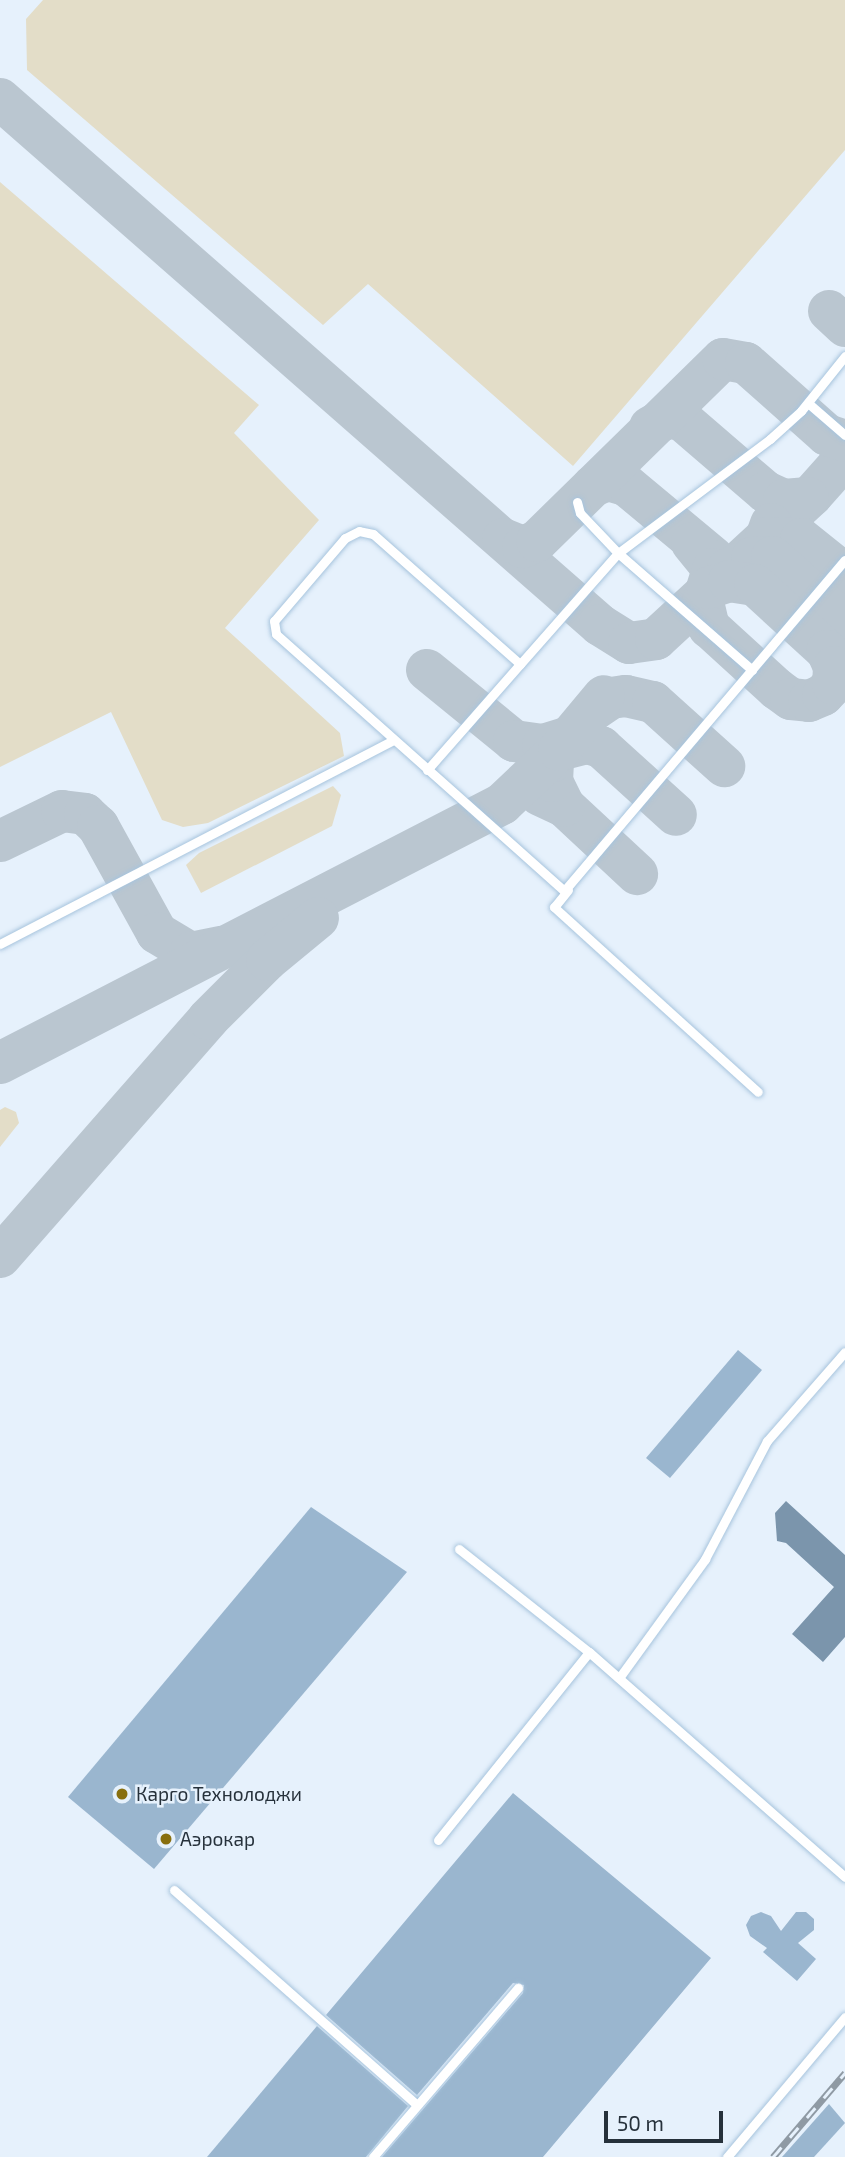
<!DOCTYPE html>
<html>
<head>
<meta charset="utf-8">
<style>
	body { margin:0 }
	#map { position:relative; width:845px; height:2157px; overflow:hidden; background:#e6f1fc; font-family:"Exo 2",sans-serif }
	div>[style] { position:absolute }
	.green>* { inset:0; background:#e3ddc8 }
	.water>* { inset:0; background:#7b95ac }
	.taxiway>* { height:42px; margin:-21px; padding:0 21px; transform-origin:21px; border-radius:21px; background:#bac6d0 }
	.building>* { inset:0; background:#9ab6cf }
	.roads { filter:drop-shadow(0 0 2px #a7c4dd) drop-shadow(0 0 2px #a7c4dd) }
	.service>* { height:9px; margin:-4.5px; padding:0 4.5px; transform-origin:4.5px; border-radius:4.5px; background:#fff }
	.rail>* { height:7px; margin-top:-3.5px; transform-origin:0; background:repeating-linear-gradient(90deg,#e6f1fc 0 13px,#8f9aa4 0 26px); box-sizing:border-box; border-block:2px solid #8f9aa4 }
	.dots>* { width:19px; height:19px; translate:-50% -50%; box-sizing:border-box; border:4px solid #e6f1fc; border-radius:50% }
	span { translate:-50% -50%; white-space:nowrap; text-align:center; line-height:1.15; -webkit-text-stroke:5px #e6f1fc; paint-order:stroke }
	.poi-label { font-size:19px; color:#26313b }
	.left { translate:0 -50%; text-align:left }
	.scale { position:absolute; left:604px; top:2111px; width:119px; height:32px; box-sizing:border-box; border:4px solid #26313b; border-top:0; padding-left:9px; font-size:21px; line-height:24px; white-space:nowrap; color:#26313b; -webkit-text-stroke:5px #e6f1fc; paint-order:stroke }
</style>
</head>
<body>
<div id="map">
	<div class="green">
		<div style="clip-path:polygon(43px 0,845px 0,845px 150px,573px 466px,368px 284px,323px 325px,27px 70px,26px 19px)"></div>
		<div style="clip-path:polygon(0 182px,259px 405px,234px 433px,319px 520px,225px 628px,340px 733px,344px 756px,208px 823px,183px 827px,162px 820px,111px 712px,0 767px)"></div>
		<div style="clip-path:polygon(333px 786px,341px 795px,332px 826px,201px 893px,186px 865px,199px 853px)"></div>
		<div style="clip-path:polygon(5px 1107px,16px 1112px,19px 1123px,0 1147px,0 1110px)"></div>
	</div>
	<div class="water">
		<div style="clip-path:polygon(786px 1501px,845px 1555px,845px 1637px,823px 1662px,792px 1634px,834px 1587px,786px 1543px,777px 1541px,775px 1513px)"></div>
	</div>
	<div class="taxiway">
		<div style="left:0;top:99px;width:798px;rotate:41.24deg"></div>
		<div style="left:600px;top:625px;width:34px;rotate:32deg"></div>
		<div style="left:629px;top:643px;width:27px;rotate:-8deg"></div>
		<div style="left:656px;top:639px;width:212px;rotate:-42.7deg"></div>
		<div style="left:812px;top:495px;width:50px;rotate:-48.3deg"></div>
		<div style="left:829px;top:311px;width:22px;rotate:43deg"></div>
		<div style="left:650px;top:427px;width:18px;rotate:-29deg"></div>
		<div style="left:666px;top:418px;width:15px;rotate:4deg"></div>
		<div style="left:681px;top:419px;width:112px;rotate:40.7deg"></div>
		<div style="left:766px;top:492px;width:20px;rotate:24deg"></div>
		<div style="left:784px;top:500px;width:24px;rotate:-5deg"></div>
		<div style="left:593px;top:486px;width:16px;rotate:-22deg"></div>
		<div style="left:608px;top:480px;width:19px;rotate:16deg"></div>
		<div style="left:626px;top:485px;width:114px;rotate:39.7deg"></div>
		<div style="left:771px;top:524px;width:15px;rotate:110deg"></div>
		<div style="left:766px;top:538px;width:35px;rotate:2deg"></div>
		<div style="left:801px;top:539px;width:56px;rotate:38.5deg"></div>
		<div style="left:503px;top:539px;width:22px;rotate:22deg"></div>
		<div style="left:523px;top:547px;width:15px;rotate:-23deg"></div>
		<div style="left:537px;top:541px;width:260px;rotate:-44.4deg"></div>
		<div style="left:723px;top:359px;width:23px;rotate:10deg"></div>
		<div style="left:746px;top:363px;width:108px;rotate:41.6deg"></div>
		<div style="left:827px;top:435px;width:19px;rotate:18deg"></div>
		<div style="left:692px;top:543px;width:33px;rotate:51deg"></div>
		<div style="left:713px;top:569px;width:34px;rotate:107deg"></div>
		<div style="left:703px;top:602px;width:26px;rotate:77deg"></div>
		<div style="left:709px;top:627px;width:92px;rotate:42.4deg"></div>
		<div style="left:777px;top:689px;width:17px;rotate:36deg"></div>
		<div style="left:791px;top:699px;width:18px;rotate:6deg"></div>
		<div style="left:809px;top:701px;width:15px;rotate:-23deg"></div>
		<div style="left:823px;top:695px;width:33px;rotate:-47deg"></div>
		<div style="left:728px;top:569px;width:26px;rotate:-25deg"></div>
		<div style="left:752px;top:558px;width:20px;rotate:-3deg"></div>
		<div style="left:772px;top:557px;width:98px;rotate:41.7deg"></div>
		<div style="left:708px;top:588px;width:22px;rotate:-18deg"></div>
		<div style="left:729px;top:581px;width:26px;rotate:9deg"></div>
		<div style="left:755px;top:585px;width:98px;rotate:42.5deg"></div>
		<div style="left:827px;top:651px;width:17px;rotate:66deg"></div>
		<div style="left:834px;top:667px;width:17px;rotate:93deg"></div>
		<div style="left:427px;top:670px;width:112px;rotate:39.2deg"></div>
		<div style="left:514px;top:741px;width:29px;rotate:8deg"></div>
		<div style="left:543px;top:745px;width:28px;rotate:-17deg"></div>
		<div style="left:592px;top:711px;width:23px;rotate:-34deg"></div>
		<div style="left:611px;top:698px;width:15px;rotate:-8deg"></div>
		<div style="left:626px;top:696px;width:28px;rotate:13deg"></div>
		<div style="left:653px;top:702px;width:96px;rotate:42deg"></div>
		<div style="left:540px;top:795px;width:26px;rotate:25deg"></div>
		<div style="left:564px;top:806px;width:100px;rotate:43deg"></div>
		<div style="left:564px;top:806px;width:28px;rotate:-116deg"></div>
		<div style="left:552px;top:781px;width:20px;rotate:-87deg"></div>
		<div style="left:553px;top:761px;width:13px;rotate:-61deg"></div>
		<div style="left:559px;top:750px;width:29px;rotate:-14deg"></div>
		<div style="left:587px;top:743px;width:15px;rotate:16deg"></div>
		<div style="left:601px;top:747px;width:101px;rotate:42.2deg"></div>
		<div style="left:0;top:841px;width:69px;rotate:-25.8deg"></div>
		<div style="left:62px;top:811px;width:23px;rotate:7deg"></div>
		<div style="left:85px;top:814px;width:18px;rotate:43deg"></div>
		<div style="left:98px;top:826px;width:122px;rotate:61.1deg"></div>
		<div style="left:157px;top:933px;width:39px;rotate:31deg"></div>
		<div style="left:190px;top:953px;width:33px;rotate:-11deg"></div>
		<div style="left:0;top:1063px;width:565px;rotate:-27.29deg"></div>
		<div style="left:502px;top:804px;width:79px;rotate:-43.5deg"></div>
		<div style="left:559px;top:750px;width:70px;rotate:-50.2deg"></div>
		<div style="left:0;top:1257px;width:316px;rotate:-48.8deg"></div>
		<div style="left:208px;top:1019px;width:83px;rotate:-45deg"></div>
		<div style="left:267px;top:960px;width:66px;rotate:-39.5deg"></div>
	</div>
	<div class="building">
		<div style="clip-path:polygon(738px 1350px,762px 1370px,670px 1478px,646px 1458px)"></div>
		<div style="clip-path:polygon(311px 1507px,407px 1572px,154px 1869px,68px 1797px)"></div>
		<div style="clip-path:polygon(513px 1793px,711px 1958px,543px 2157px,382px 2157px,523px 1993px,524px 1985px,513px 1983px,417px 2095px,326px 2015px)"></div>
		<div style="clip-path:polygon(796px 1912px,806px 1912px,814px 1919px,814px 1930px,798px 1943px,816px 1959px,797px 1981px,763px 1952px,767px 1948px,750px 1936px,746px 1925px,751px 1916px,761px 1912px,771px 1916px,781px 1931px)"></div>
		<div style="clip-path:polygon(317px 2026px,408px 2106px,366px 2157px,207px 2157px)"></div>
		<div style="clip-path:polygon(829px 2104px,845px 2123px,814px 2157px,782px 2157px)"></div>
	</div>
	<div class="roads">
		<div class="service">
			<div style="left:845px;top:356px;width:70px;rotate:128.7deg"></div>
			<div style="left:801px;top:411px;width:42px;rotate:137.9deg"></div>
			<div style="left:770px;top:439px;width:190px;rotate:143.1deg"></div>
			<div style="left:618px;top:553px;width:148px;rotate:131.4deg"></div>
			<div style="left:520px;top:664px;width:196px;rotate:-138.5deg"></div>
			<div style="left:373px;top:534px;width:14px;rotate:-168deg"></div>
			<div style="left:359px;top:531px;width:16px;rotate:153deg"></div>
			<div style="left:345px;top:538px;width:109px;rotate:130.5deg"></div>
			<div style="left:274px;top:621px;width:13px;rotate:81deg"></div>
			<div style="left:276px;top:634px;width:386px;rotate:41.7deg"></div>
			<div style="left:564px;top:891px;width:434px;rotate:-49.7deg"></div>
			<div style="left:808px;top:403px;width:49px;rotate:40.9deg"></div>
			<div style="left:577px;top:502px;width:11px;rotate:75deg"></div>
			<div style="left:580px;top:513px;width:55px;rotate:46.5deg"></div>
			<div style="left:618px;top:553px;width:178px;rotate:41.1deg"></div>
			<div style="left:427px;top:770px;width:141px;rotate:-48.7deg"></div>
			<div style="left:568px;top:890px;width:22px;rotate:129deg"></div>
			<div style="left:554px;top:907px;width:275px;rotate:42.2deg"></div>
			<div style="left:0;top:944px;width:443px;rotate:-27.4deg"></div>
			<div style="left:459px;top:1549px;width:166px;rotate:38.4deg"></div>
			<div style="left:589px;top:1652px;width:341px;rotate:41.3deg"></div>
			<div style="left:619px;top:1678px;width:147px;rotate:-54.1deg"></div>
			<div style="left:705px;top:1559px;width:133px;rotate:-62.3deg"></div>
			<div style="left:767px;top:1441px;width:118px;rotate:-48.8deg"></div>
			<div style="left:438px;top:1840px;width:241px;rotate:-51.2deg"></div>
			<div style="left:174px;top:1890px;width:324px;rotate:41.5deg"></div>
			<div style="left:373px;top:2157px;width:223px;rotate:-49.4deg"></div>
			<div style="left:727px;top:2157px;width:183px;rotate:-49.9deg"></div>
		</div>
	</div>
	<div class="rail">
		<div style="left:773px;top:2157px;width:111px;rotate:-49.4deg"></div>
	</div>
	<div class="dots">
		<div style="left:122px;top:1794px;background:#886f0f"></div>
		<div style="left:166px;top:1839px;background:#886f0f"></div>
	</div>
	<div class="poi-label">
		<span class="left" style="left:136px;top:1794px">Карго Технолоджи</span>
		<span class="left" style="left:180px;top:1839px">Аэрокар</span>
	</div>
	<div class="scale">50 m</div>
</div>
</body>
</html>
